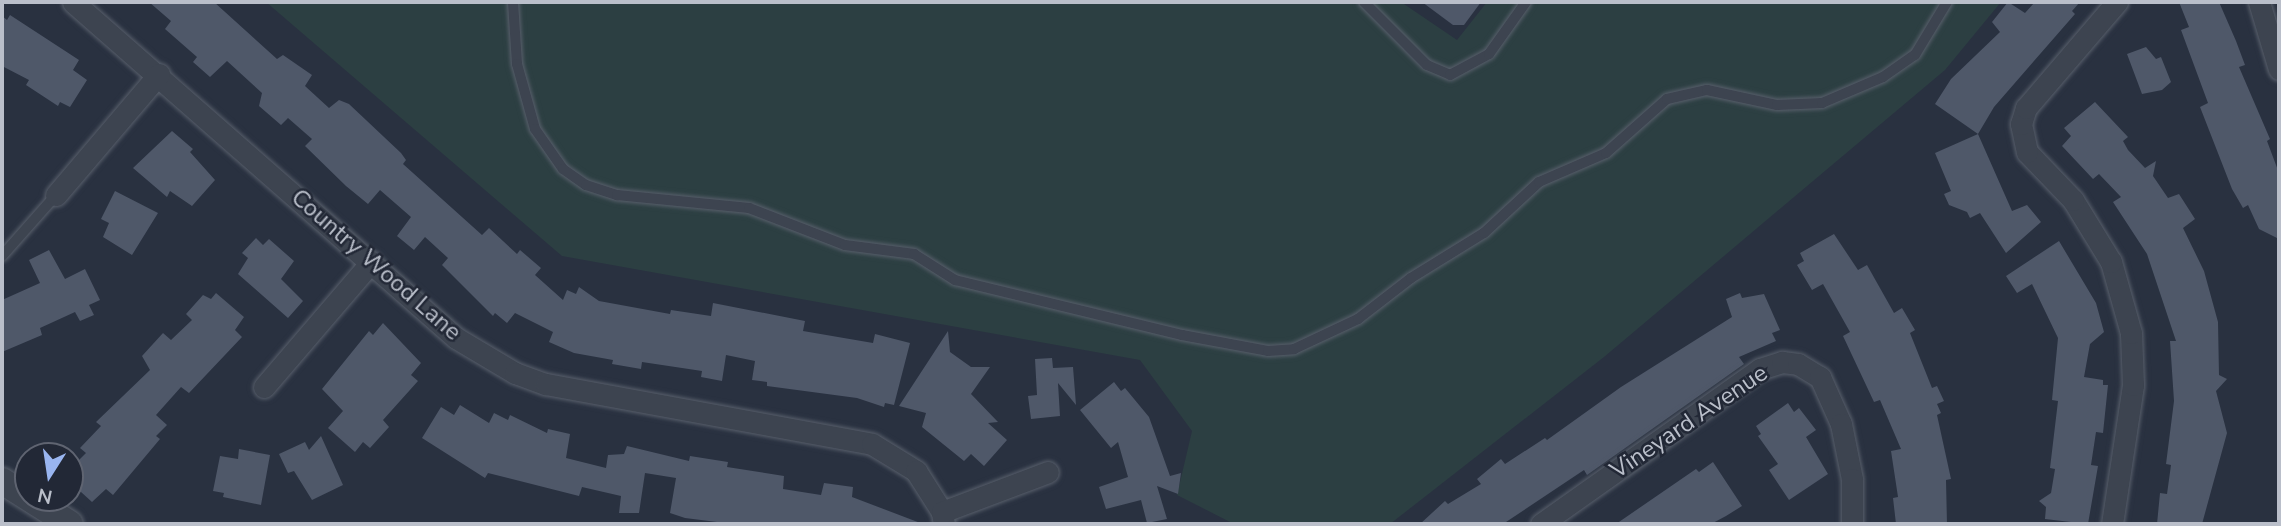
<!DOCTYPE html>
<html>
<head>
<meta charset="utf-8">
<style>
	body { margin:0 }
	#map { position:relative; width:2281px; height:526px; overflow:hidden; background:#293140; font-family:"Nunito Sans",sans-serif }
	div>[style] { position:absolute }
	.green>* { inset:0; background:#2c3f42 }
	.building>* { inset:0; background:#4f5869 }
	.roads { filter:drop-shadow(0 0 2px #585f6b) drop-shadow(0 0 2px #585f6b) }
	.service>* { height:10px; margin:-5px; padding:0 5px; transform-origin:5px; border-radius:5px; background:#3d4450 }
	.minor>* { height:21px; margin:-10.5px; padding:0 10.5px; transform-origin:10.5px; border-radius:10.5px; background:#3d4450 }
	.tertiary>* { height:26px; margin:-13px; padding:0 13px; transform-origin:13px; border-radius:13px; background:#3d4450 }
	span { translate:-50% -50%; white-space:nowrap; text-align:center; line-height:1.15; -webkit-text-stroke:5px #222836; paint-order:stroke }
	.street-label { font-size:24px; color:#babfca }
	.frame { position:absolute; inset:0; border:4px solid #babfca; pointer-events:none }
	.north { position:absolute; left:14px; top:442px; width:70px; height:70px; box-sizing:border-box; background:#222836; border:2px solid #5f6471; border-radius:50%; rotate:192deg; font-size:19px; font-weight:700; line-height:28px; text-align:center; color:#babfca }
	.north::after { content:''; display:block; margin:auto; width:24px; height:32px; background:#99b5f0; clip-path:polygon(50% 0,100% 100%,50% 72%,0 100%) }
</style>
</head>
<body>
<div id="map">
	<div class="green">
		<div style="clip-path:polygon(266px 2px,1401px 2px,1457px 40px,1487px 2px,2001px 2px,1945px 70px,1604px 357px,1390px 524px,1234px 524px,1177px 495px,1192px 431px,1140px 360px,562px 256px)"></div>
	</div>
	<div class="building">
		<div style="clip-path:polygon(149px 2px,214px 2px,277px 59px,283px 55px,312px 75px,305px 86px,329px 108px,339px 100px,349px 104px,401px 153px,406px 160px,403px 164px,482px 235px,489px 228px,517px 254px,520px 250px,541px 268px,535px 275px,563px 300px,567px 290px,576px 294px,579px 287px,599px 301px,670px 314px,671px 310px,711px 316px,713px 303px,805px 321px,803px 331px,873px 343px,875px 334px,910px 343px,894px 405px,885px 403px,884px 407px,857px 398px,767px 386px,767px 382px,752px 380px,755px 361px,726px 355px,722px 381px,701px 377px,702px 371px,642px 362px,641px 369px,612px 364px,613px 360px,574px 353px,549px 342px,553px 332px,515px 313px,507px 323px,495px 313px,493px 316px,442px 265px,448px 258px,425px 237px,414px 250px,397px 236px,411px 217px,380px 190px,368px 204px,346px 186px,305px 146px,312px 139px,288px 118px,281px 125px,259px 106px,262px 93px,227px 61px,210px 77px,193px 62px,197px 57px,165px 29px,171px 21px)"></div>
		<div style="clip-path:polygon(1422px 2px,1481px 2px,1464px 25px,1453px 25px)"></div>
		<div style="clip-path:polygon(2008px 2px,2025px 13px,2035px 2px,2080px 2px,2072px 11px,2075px 14px,1994px 107px,1978px 134px,2012px 211px,2027px 205px,2041px 222px,2006px 253px,1980px 213px,1970px 218px,1967px 212px,1949px 205px,1944px 194px,1951px 191px,1935px 153px,1978px 134px,1935px 104px,1951px 79px,2000px 32px,1992px 22px)"></div>
		<div style="clip-path:polygon(2179px 2px,2219px 2px,2236px 41px,2245px 65px,2239px 67px,2270px 139px,2267px 141px,2279px 173px,2279px 239px,2259px 229px,2248px 205px,2243px 208px,2232px 189px,2200px 107px,2208px 103px,2181px 30px,2189px 27px)"></div>
		<div style="clip-path:polygon(10px 15px,79px 60px,73px 70px,87px 80px,70px 107px,60px 102px,58px 106px,26px 85px,29px 80px,2px 66px,2px 16px,7px 20px)"></div>
		<div style="clip-path:polygon(2146px 47px,2156px 59px,2161px 57px,2171px 82px,2162px 90px,2142px 94px,2127px 54px)"></div>
		<div style="clip-path:polygon(2095px 102px,2128px 137px,2123px 141px,2128px 150px,2145px 168px,2156px 161px,2153px 176px,2168px 198px,2179px 194px,2195px 219px,2183px 228px,2204px 271px,2218px 322px,2219px 375px,2227px 379px,2216px 391px,2227px 433px,2202px 524px,2157px 524px,2160px 493px,2167px 494px,2171px 465px,2166px 464px,2174px 401px,2170px 341px,2176px 341px,2147px 254px,2113px 202px,2121px 197px,2099px 174px,2093px 179px,2062px 146px,2071px 136px,2064px 128px)"></div>
		<div style="clip-path:polygon(172px 131px,193px 149px,190px 152px,215px 180px,192px 206px,170px 191px,167px 197px,133px 168px)"></div>
		<div style="clip-path:polygon(115px 191px,158px 213px,132px 255px,103px 237px,109px 223px,101px 219px)"></div>
		<div style="clip-path:polygon(1834px 234px,1858px 270px,1867px 265px,1894px 313px,1902px 308px,1915px 330px,1910px 333px,1932px 388px,1937px 386px,1944px 401px,1937px 404px,1941px 413px,1937px 415px,1951px 479px,1946px 480px,1947px 524px,1896px 524px,1893px 498px,1898px 497px,1891px 451px,1901px 449px,1880px 400px,1874px 402px,1843px 336px,1850px 332px,1823px 284px,1812px 290px,1797px 265px,1804px 261px,1800px 253px)"></div>
		<div style="clip-path:polygon(256px 238px,263px 245px,269px 239px,294px 261px,281px 279px,303px 301px,288px 318px,238px 274px,248px 258px,242px 253px)"></div>
		<div style="clip-path:polygon(2059px 241px,2096px 303px,2104px 332px,2090px 344px,2084px 377px,2103px 380px,2103px 385px,2108px 385px,2103px 433px,2096px 432px,2091px 465px,2098px 466px,2088px 524px,2045px 519px,2046px 507px,2039px 501px,2051px 493px,2055px 469px,2050px 468px,2058px 401px,2052px 400px,2058px 338px,2032px 284px,2017px 293px,2006px 276px)"></div>
		<div style="clip-path:polygon(49px 250px,65px 279px,85px 269px,100px 300px,89px 305px,94px 315px,80px 321px,75px 312px,40px 328px,42px 335px,2px 352px,2px 300px,40px 283px,29px 260px)"></div>
		<div style="clip-path:polygon(216px 293px,244px 317px,235px 330px,242px 337px,189px 393px,181px 387px,156px 415px,167px 425px,156px 436px,160px 439px,113px 495px,106px 489px,92px 502px,70px 482px,70px 469px,86px 453px,80px 448px,101px 426px,96px 422px,150px 370px,142px 356px,163px 333px,171px 340px,192px 320px,186px 314px,203px 295px,211px 299px)"></div>
		<div style="clip-path:polygon(1740px 293px,1742px 298px,1764px 294px,1780px 330px,1772px 333px,1776px 341px,1739px 357px,1744px 364px,1587px 475px,1584px 470px,1503px 524px,1420px 524px,1445px 501px,1448px 504px,1481px 484px,1477px 479px,1501px 459px,1505px 464px,1545px 438px,1547px 440px,1621px 387px,1732px 317px,1726px 299px)"></div>
		<div style="clip-path:polygon(383px 323px,421px 363px,411px 375px,418px 381px,383px 420px,389px 427px,370px 448px,363px 442px,355px 452px,328px 428px,343px 411px,322px 389px,369px 331px,373px 335px)"></div>
		<div style="clip-path:polygon(948px 331px,950px 352px,971px 367px,990px 367px,971px 394px,998px 422px,988px 423px,1007px 440px,984px 466px,971px 454px,964px 461px,922px 427px,926px 413px,899px 406px)"></div>
		<div style="clip-path:polygon(1052px 358px,1053px 368px,1073px 367px,1076px 405px,1058px 383px,1060px 416px,1031px 419px,1028px 396px,1037px 395px,1035px 359px)"></div>
		<div style="clip-path:polygon(1114px 382px,1121px 391px,1125px 388px,1149px 417px,1170px 476px,1181px 473px,1178px 494px,1157px 486px,1167px 519px,1147px 523px,1141px 500px,1106px 509px,1099px 487px,1128px 477px,1118px 442px,1111px 448px,1080px 410px)"></div>
		<div style="clip-path:polygon(1788px 403px,1794px 412px,1799px 408px,1816px 430px,1806px 437px,1828px 474px,1789px 500px,1769px 470px,1778px 464px,1758px 436px,1761px 434px,1756px 426px)"></div>
		<div style="clip-path:polygon(460px 405px,489px 423px,494px 413px,508px 420px,510px 415px,547px 433px,548px 429px,570px 434px,566px 458px,606px 468px,608px 455px,624px 454px,627px 446px,689px 461px,690px 456px,728px 462px,727px 467px,784px 476px,783px 489px,821px 495px,824px 483px,853px 487px,852px 497px,923px 524px,733px 524px,685px 518px,670px 513px,676px 478px,645px 473px,639px 513px,619px 513px,621px 496px,582px 487px,579px 496px,488px 473px,485px 478px,422px 438px,441px 407px,454px 415px)"></div>
		<div style="clip-path:polygon(321px 436px,343px 485px,312px 500px,294px 471px,288px 473px,279px 454px,305px 442px,309px 450px)"></div>
		<div style="clip-path:polygon(239px 449px,270px 455px,261px 505px,223px 497px,224px 493px,213px 491px,220px 456px,238px 459px)"></div>
		<div style="clip-path:polygon(1713px 462px,1742px 506px,1726px 516px,1711px 524px,1616px 524px,1696px 469px,1699px 472px)"></div>
	</div>
	<div class="roads">
		<div class="service">
			<div style="left:513px;top:2px;width:62px;rotate:86.3deg"></div>
			<div style="left:517px;top:64px;width:67px;rotate:74.5deg"></div>
			<div style="left:535px;top:129px;width:49px;rotate:55deg"></div>
			<div style="left:563px;top:169px;width:28px;rotate:35deg"></div>
			<div style="left:586px;top:185px;width:33px;rotate:18deg"></div>
			<div style="left:617px;top:195px;width:133px;rotate:5.6deg"></div>
			<div style="left:749px;top:208px;width:103px;rotate:21.1deg"></div>
			<div style="left:845px;top:245px;width:70px;rotate:7.4deg"></div>
			<div style="left:914px;top:254px;width:49px;rotate:32.4deg"></div>
			<div style="left:955px;top:280px;width:234px;rotate:13.6deg"></div>
			<div style="left:1182px;top:335px;width:87px;rotate:10.5deg"></div>
			<div style="left:1268px;top:351px;width:26px;rotate:-4deg"></div>
			<div style="left:1294px;top:349px;width:71px;rotate:-25.1deg"></div>
			<div style="left:1358px;top:319px;width:67px;rotate:-37.7deg"></div>
			<div style="left:1411px;top:278px;width:86px;rotate:-31.7deg"></div>
			<div style="left:1484px;top:233px;width:75px;rotate:-42.8deg"></div>
			<div style="left:1539px;top:182px;width:73px;rotate:-23.4deg"></div>
			<div style="left:1606px;top:153px;width:81px;rotate:-41.5deg"></div>
			<div style="left:1667px;top:99px;width:41px;rotate:-12.7deg"></div>
			<div style="left:1707px;top:90px;width:72px;rotate:12.1deg"></div>
			<div style="left:1777px;top:105px;width:45px;rotate:-2.5deg"></div>
			<div style="left:1822px;top:103px;width:66px;rotate:-23.1deg"></div>
			<div style="left:1883px;top:77px;width:39px;rotate:-35deg"></div>
			<div style="left:1915px;top:55px;width:62px;rotate:-58.9deg"></div>
			<div style="left:1364px;top:2px;width:89px;rotate:45deg"></div>
			<div style="left:1427px;top:65px;width:25px;rotate:23deg"></div>
			<div style="left:1450px;top:75px;width:44px;rotate:-28.3deg"></div>
			<div style="left:1489px;top:54px;width:64px;rotate:-54.6deg"></div>
			<div style="left:2px;top:256px;width:81px;rotate:-48.5deg"></div>
		</div>
		<div class="minor">
			<div style="left:73px;top:2px;width:509px;rotate:41.26deg"></div>
			<div style="left:456px;top:338px;width:69px;rotate:30.7deg"></div>
			<div style="left:515px;top:373px;width:33px;rotate:20deg"></div>
			<div style="left:546px;top:384px;width:331px;rotate:10.4deg"></div>
			<div style="left:872px;top:444px;width:52px;rotate:31.5deg"></div>
			<div style="left:916px;top:471px;width:49px;rotate:57.6deg"></div>
			<div style="left:942px;top:512px;width:12px;rotate:81deg"></div>
			<div style="left:2259px;top:2px;width:70px;rotate:73.4deg"></div>
			<div style="left:56px;top:195px;width:159px;rotate:-49.6deg"></div>
			<div style="left:264px;top:387px;width:165px;rotate:-49.4deg"></div>
			<div style="left:942px;top:512px;width:113px;rotate:-20.7deg"></div>
			<div style="left:1541px;top:524px;width:268px;rotate:-35.3deg"></div>
			<div style="left:1760px;top:369px;width:23px;rotate:-18deg"></div>
			<div style="left:1782px;top:362px;width:16px;rotate:7deg"></div>
			<div style="left:1798px;top:364px;width:26px;rotate:31deg"></div>
			<div style="left:1820px;top:377px;width:51px;rotate:65.9deg"></div>
			<div style="left:1841px;top:424px;width:56px;rotate:78.7deg"></div>
			<div style="left:1852px;top:479px;width:45px;rotate:90deg"></div>
			<div style="left:2112px;top:524px;width:141px;rotate:-81.4deg"></div>
			<div style="left:2133px;top:385px;width:52px;rotate:-92.2deg"></div>
			<div style="left:2131px;top:333px;width:74px;rotate:-105.7deg"></div>
			<div style="left:2111px;top:262px;width:73px;rotate:-121.5deg"></div>
			<div style="left:2073px;top:200px;width:66px;rotate:-133.8deg"></div>
			<div style="left:2027px;top:152px;width:29px;rotate:-102deg"></div>
			<div style="left:2021px;top:124px;width:17px;rotate:-73deg"></div>
			<div style="left:2026px;top:108px;width:140px;rotate:-49.4deg"></div>
		</div>
		<div class="tertiary">
			<div style="left:2px;top:481px;width:80px;rotate:32.3deg"></div>
		</div>
	</div>
	<div class="street-label">
		<span style="left:376px;top:265px;rotate:41deg">Country Wood Lane</span>
		<span style="left:1689px;top:422px;rotate:-34deg">Vineyard Avenue</span>
	</div>
	<div class="frame"></div>
	<div class="north">N</div>
</div>
</body>
</html>
